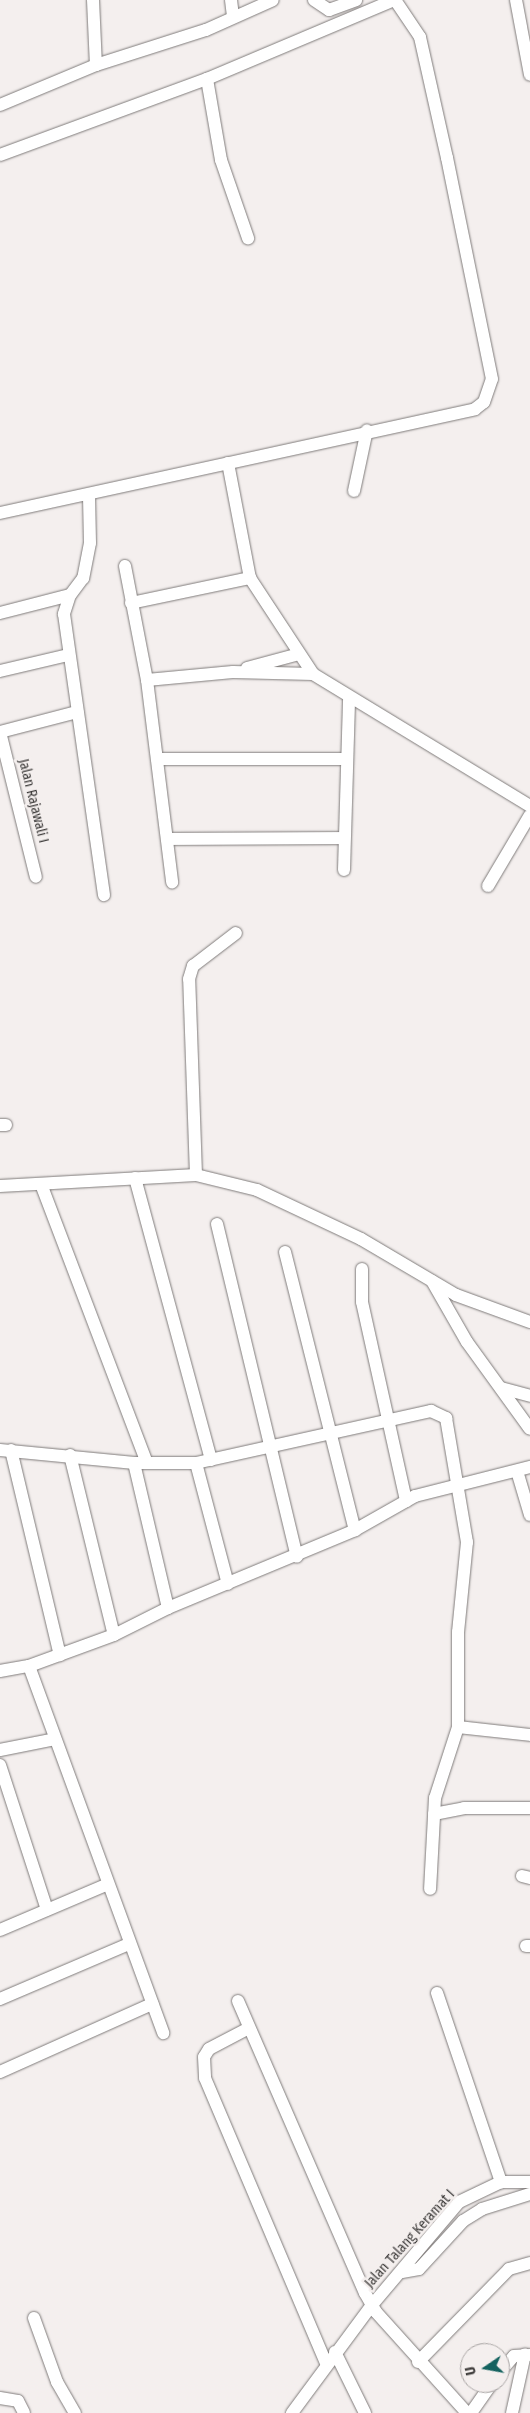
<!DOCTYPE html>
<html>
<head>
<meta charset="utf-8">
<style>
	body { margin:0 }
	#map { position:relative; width:530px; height:2413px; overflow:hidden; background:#f4efee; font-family:"Fira Sans Condensed",sans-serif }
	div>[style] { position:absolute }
	.roads { filter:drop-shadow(0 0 1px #7f7b7a) drop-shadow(0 0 1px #7f7b7a) }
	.minor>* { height:12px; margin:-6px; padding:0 6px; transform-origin:6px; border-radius:6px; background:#fff }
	span { translate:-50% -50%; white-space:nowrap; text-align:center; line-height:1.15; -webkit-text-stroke:5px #f4efee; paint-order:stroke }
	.street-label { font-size:14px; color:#3a3837 }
	.north { position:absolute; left:460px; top:2343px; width:50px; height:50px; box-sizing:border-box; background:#f4efee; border:1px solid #aaa6a5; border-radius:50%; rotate:258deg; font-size:14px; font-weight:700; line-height:20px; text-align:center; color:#3a3837 }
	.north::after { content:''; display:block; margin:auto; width:18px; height:22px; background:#14625f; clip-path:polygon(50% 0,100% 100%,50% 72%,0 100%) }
</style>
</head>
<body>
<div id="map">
	<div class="roads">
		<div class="minor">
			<div style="left:93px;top:0;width:65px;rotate:87.4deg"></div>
			<div style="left:231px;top:0;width:17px;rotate:83deg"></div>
			<div style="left:314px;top:0;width:18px;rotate:34deg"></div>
			<div style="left:329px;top:10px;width:29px;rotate:-20deg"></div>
			<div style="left:516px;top:0;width:76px;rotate:79.4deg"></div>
			<div style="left:207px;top:79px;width:82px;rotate:80.2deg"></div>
			<div style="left:221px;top:160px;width:83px;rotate:70.9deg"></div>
			<div style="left:0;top:105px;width:104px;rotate:-22.6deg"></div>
			<div style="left:96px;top:65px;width:115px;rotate:-17.7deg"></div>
			<div style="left:206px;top:30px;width:73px;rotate:-24.1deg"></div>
			<div style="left:0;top:155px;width:221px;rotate:-20.2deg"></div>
			<div style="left:207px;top:79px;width:203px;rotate:-22.9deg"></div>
			<div style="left:228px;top:463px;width:117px;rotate:79.2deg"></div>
			<div style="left:250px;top:578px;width:115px;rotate:56.7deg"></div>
			<div style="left:313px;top:674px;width:254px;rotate:31.3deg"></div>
			<div style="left:354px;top:491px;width:62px;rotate:-78deg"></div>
			<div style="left:89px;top:496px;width:47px;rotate:88.8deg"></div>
			<div style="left:90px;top:543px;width:36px;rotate:101deg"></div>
			<div style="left:83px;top:578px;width:21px;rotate:127deg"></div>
			<div style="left:70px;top:595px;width:20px;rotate:108deg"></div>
			<div style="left:64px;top:614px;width:284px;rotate:81.9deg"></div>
			<div style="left:0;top:513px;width:486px;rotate:-12.3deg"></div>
			<div style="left:475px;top:409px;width:11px;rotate:-38deg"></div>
			<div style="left:484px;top:402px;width:24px;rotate:-71deg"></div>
			<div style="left:492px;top:379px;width:226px;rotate:-101.5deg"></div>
			<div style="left:447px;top:158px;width:124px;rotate:-102.6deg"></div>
			<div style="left:420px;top:37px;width:45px;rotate:-124deg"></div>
			<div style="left:125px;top:566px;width:116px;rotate:79.1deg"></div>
			<div style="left:147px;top:680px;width:204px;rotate:82.9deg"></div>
			<div style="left:131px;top:603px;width:122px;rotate:-11.9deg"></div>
			<div style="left:0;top:613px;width:72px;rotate:-14.4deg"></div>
			<div style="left:247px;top:668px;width:54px;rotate:-15.1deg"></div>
			<div style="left:0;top:671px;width:70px;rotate:-13.2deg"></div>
			<div style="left:147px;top:680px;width:86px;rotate:-5.3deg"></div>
			<div style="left:233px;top:672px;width:80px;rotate:1.4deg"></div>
			<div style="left:0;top:732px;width:149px;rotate:76.1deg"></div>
			<div style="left:0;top:732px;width:80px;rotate:-14.6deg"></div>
			<div style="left:157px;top:759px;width:187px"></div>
			<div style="left:168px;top:839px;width:176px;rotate:-0.3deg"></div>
			<div style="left:344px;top:870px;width:172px;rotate:-88.3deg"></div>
			<div style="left:488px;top:886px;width:82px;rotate:-59.4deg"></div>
			<div style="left:0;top:1125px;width:6px"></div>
			<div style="left:196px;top:1175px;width:196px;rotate:-92deg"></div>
			<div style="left:189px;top:979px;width:14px;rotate:-73deg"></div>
			<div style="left:193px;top:966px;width:54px;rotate:-37.5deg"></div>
			<div style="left:135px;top:1178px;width:292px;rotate:74.9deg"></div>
			<div style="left:41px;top:1184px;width:298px;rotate:69.2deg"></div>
			<div style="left:0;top:1186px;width:196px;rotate:-3.2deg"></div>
			<div style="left:196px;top:1175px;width:63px;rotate:13.8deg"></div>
			<div style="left:257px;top:1190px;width:115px;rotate:25.2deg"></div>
			<div style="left:361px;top:1239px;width:110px;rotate:30.5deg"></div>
			<div style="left:456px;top:1295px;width:79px;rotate:20deg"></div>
			<div style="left:217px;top:1224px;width:342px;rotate:76.5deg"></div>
			<div style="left:285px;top:1252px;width:287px;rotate:75.9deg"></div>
			<div style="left:362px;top:1269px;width:33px;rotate:90deg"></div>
			<div style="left:362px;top:1302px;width:204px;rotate:77.5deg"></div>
			<div style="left:432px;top:1281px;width:70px;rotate:60.2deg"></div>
			<div style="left:467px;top:1342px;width:107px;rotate:54.1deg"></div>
			<div style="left:501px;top:1388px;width:30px;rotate:15deg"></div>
			<div style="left:0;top:1450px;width:135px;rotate:5.5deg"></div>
			<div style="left:134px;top:1463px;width:62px"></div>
			<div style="left:196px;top:1463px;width:241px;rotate:-12.5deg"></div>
			<div style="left:431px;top:1411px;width:17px;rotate:25deg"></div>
			<div style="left:446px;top:1418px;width:126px;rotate:80.4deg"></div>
			<div style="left:467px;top:1542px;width:90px;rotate:95.7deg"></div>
			<div style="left:458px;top:1632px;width:95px;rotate:90deg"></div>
			<div style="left:458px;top:1727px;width:75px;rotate:107.9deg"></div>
			<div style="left:435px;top:1798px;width:91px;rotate:93.1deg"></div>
			<div style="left:11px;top:1450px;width:211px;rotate:76.6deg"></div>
			<div style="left:70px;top:1455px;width:185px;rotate:76.3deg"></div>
			<div style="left:134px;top:1463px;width:149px;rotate:76.8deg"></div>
			<div style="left:196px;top:1463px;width:125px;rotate:75.2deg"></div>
			<div style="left:517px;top:1471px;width:46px;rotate:73.5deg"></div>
			<div style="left:29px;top:1666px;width:391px;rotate:69.9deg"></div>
			<div style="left:0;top:1671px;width:29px;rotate:-10deg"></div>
			<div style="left:29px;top:1666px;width:90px;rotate:-20deg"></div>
			<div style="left:114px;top:1635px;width:60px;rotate:-26.6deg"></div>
			<div style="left:168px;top:1608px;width:203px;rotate:-22.6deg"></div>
			<div style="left:355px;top:1530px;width:69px;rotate:-29.5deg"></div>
			<div style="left:415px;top:1496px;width:119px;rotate:-14.2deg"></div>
			<div style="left:458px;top:1727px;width:72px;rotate:6.3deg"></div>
			<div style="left:0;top:1750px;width:56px;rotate:-11.3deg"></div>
			<div style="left:0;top:1765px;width:152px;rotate:72deg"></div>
			<div style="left:434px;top:1814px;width:31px;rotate:-11deg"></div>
			<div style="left:464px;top:1808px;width:66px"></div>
			<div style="left:522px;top:1876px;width:8px;rotate:14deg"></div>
			<div style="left:0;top:1930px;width:115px;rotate:-23deg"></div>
			<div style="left:526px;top:1946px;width:4px"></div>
			<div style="left:437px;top:1993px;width:200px;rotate:71.3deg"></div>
			<div style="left:0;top:1999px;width:140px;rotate:-23.1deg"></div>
			<div style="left:238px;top:2001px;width:318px;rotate:66.5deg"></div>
			<div style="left:365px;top:2293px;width:22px;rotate:60deg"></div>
			<div style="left:376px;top:2312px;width:136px;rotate:48deg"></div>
			<div style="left:249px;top:2028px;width:45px;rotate:152.3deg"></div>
			<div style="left:209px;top:2049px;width:9px;rotate:122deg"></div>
			<div style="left:204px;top:2057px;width:21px;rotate:87deg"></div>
			<div style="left:205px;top:2078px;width:310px;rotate:67deg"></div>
			<div style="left:0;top:2072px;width:167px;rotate:-24.1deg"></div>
			<div style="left:402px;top:2272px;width:17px;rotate:-10deg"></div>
			<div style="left:419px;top:2269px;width:65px;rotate:-47.5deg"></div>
			<div style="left:463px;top:2221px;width:22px;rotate:-32deg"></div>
			<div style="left:482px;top:2209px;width:50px;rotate:-17.4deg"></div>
			<div style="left:34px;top:2318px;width:68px;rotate:70.2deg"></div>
			<div style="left:57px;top:2382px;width:36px;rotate:60deg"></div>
			<div style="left:335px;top:2352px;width:68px;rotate:63.8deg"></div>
			<div style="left:418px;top:2362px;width:130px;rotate:-45.6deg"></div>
			<div style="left:509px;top:2269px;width:22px;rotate:-16deg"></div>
			<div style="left:500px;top:2372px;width:21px;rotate:-49deg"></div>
			<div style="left:514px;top:2356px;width:16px;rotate:-4deg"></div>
			<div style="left:0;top:2398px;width:18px;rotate:9deg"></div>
			<div style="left:18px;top:2401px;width:13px;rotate:63deg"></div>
			<div style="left:292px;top:2413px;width:134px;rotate:-53.5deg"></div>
			<div style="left:372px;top:2305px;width:135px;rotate:-49.8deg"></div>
			<div style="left:459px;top:2202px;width:47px;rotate:-25.5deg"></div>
			<div style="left:501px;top:2182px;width:29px"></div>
			<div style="left:471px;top:2413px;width:37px;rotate:-55deg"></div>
			<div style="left:512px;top:2413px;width:60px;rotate:-77.6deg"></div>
		</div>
	</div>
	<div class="street-label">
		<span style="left:33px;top:801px;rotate:76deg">Jalan Rajawali I</span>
		<span style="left:410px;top:2239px;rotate:-48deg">Jalan Talang Keramat I</span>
	</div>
	<div class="north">U</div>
</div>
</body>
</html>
